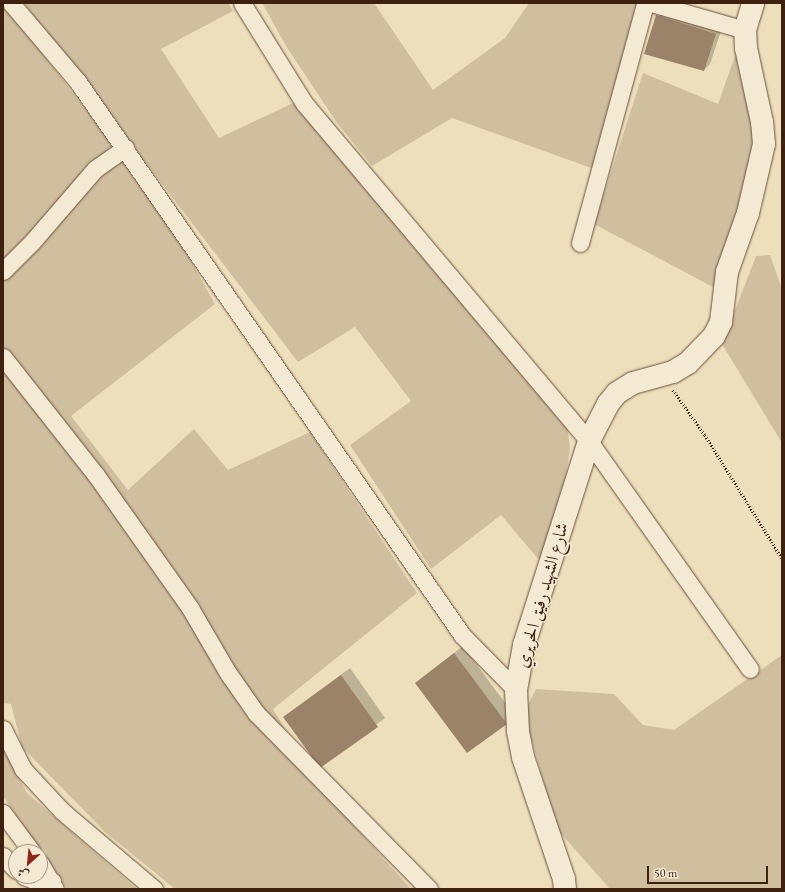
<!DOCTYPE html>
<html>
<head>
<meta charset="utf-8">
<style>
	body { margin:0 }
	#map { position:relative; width:785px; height:892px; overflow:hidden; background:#eedfbc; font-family:"EB Garamond",Amiri,serif }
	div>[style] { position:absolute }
	.green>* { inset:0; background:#d0bf9f }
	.shadow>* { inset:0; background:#0003 }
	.building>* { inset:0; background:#9a8369 }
	.path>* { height:2.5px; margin-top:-1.25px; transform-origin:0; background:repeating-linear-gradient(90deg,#3e200f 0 1px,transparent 0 3px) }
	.roads { filter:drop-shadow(0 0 1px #6a503a) drop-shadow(0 0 1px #6a503a) }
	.minor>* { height:17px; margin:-8.5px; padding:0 8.5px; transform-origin:8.5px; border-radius:8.5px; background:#f4ead3 }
	.tertiary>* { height:22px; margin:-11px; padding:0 11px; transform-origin:11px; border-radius:11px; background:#f4ead3 }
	span { translate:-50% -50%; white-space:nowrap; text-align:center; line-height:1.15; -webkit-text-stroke:3px #f4ead3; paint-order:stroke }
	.street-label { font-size:18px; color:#3e200f }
	.frame { position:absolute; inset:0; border:4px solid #3e200f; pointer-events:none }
	.north { position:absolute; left:8px; top:844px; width:40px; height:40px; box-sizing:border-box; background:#f4ead3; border:1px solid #ab9985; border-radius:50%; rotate:207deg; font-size:11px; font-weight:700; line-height:16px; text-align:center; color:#3e200f }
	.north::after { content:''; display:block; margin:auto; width:14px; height:18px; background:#8f2418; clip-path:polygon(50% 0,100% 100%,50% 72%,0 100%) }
	.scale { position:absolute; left:647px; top:866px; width:121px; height:18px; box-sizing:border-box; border:2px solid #3e200f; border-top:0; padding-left:5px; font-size:12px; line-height:14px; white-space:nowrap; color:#3e200f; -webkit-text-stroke:3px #f4ead3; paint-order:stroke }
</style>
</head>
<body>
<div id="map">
	<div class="green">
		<div style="clip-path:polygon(24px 3px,228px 3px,233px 11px,161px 49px,219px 138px,293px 103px,517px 363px,567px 425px,570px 448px,566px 475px,540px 561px,501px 515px,431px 569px,350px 445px,411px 401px,355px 327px,298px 362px)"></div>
		<div style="clip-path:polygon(262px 3px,374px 3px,433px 90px,505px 38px,529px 3px,640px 3px,594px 169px,452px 118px,372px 166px,337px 123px,286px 46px)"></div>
		<div style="clip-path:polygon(3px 4px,112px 142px,173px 229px,215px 304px,71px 416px,128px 490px,194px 429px,228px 470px,310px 432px,417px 593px,273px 709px,320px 788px,411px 889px,175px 889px,105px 832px,22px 747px,11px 704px,3px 703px)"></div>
		<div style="clip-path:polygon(736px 53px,752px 106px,756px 152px,722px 265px,713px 287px,594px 224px,643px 73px,718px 104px)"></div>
		<div style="clip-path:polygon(770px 255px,782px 289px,782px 443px,722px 344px,756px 256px)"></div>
		<div style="clip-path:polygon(782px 655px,782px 889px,610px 889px,557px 829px,524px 713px,536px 689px,614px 694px,643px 725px,674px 730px)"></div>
		<div style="clip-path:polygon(3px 749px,27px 793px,137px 889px,67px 889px,3px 796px)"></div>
	</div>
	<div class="shadow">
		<div style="clip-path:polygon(663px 9px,722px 28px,710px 64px,704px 70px,645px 53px,657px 15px)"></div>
		<div style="clip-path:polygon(463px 646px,514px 715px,506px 723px,416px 683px)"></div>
		<div style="clip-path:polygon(350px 668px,385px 718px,320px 767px,284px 717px)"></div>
	</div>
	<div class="building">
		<div style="clip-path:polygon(656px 15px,716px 34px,704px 71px,644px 54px)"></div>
		<div style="clip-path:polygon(454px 653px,507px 724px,467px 753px,415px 683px)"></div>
		<div style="clip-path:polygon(341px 675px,378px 727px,320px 768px,283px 717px)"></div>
	</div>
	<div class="path">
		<div style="left:673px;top:390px;width:55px;rotate:54.6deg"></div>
		<div style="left:705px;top:435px;width:145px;rotate:58deg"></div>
	</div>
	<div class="roads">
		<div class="minor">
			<div style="left:11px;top:3px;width:104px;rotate:49.7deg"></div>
			<div style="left:78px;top:82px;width:673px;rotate:55.22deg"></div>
			<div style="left:462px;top:635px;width:77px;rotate:45.5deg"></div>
			<div style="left:242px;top:3px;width:118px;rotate:58.2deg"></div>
			<div style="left:304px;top:103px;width:442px;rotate:49.9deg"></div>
			<div style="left:589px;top:441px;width:279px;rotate:54.8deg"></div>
			<div style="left:651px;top:3px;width:98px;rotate:16deg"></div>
			<div style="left:580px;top:243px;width:249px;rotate:-74.8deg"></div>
			<div style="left:3px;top:271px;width:41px;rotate:-45deg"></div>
			<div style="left:32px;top:242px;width:96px;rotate:-49.2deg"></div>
			<div style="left:95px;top:169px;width:37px;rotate:-35deg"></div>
			<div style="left:3px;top:357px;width:150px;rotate:51.8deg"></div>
			<div style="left:96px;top:475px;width:163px;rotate:54.7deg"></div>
			<div style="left:190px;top:608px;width:75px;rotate:59.7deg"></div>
			<div style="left:228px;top:673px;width:49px;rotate:55deg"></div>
			<div style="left:256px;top:713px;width:247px;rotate:45.5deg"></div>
			<div style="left:3px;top:729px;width:45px;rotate:63.4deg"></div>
			<div style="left:23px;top:769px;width:57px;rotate:47.1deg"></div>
			<div style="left:62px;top:811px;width:121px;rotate:40.3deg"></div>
			<div style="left:3px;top:813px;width:49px;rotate:53.4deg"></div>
			<div style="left:3px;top:856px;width:19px;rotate:47deg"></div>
			<div style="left:40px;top:863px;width:30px;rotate:60deg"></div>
			<div style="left:24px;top:876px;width:11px;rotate:22deg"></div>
			<div style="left:34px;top:880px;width:18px;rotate:3deg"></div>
		</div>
		<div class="tertiary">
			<div style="left:565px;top:889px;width:10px;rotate:-96deg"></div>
			<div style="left:564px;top:879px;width:129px;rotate:-108.6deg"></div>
			<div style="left:523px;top:757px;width:26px;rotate:-101deg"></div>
			<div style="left:518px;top:731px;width:41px;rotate:-92.8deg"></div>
			<div style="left:516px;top:690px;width:46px;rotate:-79.9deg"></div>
			<div style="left:524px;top:645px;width:214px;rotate:-72.3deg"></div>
			<div style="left:589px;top:441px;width:42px;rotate:-62.8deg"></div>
			<div style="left:608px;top:404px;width:14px;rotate:-51deg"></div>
			<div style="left:617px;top:393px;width:19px;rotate:-32deg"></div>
			<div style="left:633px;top:383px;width:41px;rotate:-15.4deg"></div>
			<div style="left:673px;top:372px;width:17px;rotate:-31deg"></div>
			<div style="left:688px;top:363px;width:37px;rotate:-46deg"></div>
			<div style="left:714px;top:336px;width:16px;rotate:-63deg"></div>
			<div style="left:721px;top:322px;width:50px;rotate:-83.2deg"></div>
			<div style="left:727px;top:272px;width:63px;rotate:-70.4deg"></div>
			<div style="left:748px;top:213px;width:71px;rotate:-76.9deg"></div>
			<div style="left:764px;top:144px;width:22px;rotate:-95deg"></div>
			<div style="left:762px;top:122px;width:76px;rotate:-102.2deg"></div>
			<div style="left:746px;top:48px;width:18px;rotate:-93deg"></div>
			<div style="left:745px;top:30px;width:28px;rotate:-73deg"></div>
		</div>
	</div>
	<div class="street-label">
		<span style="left:542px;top:595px;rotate:-74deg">شارع الشهيد رفيق الحريري</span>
	</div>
	<div class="frame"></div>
	<div class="north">ش</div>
	<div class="scale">50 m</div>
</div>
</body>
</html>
